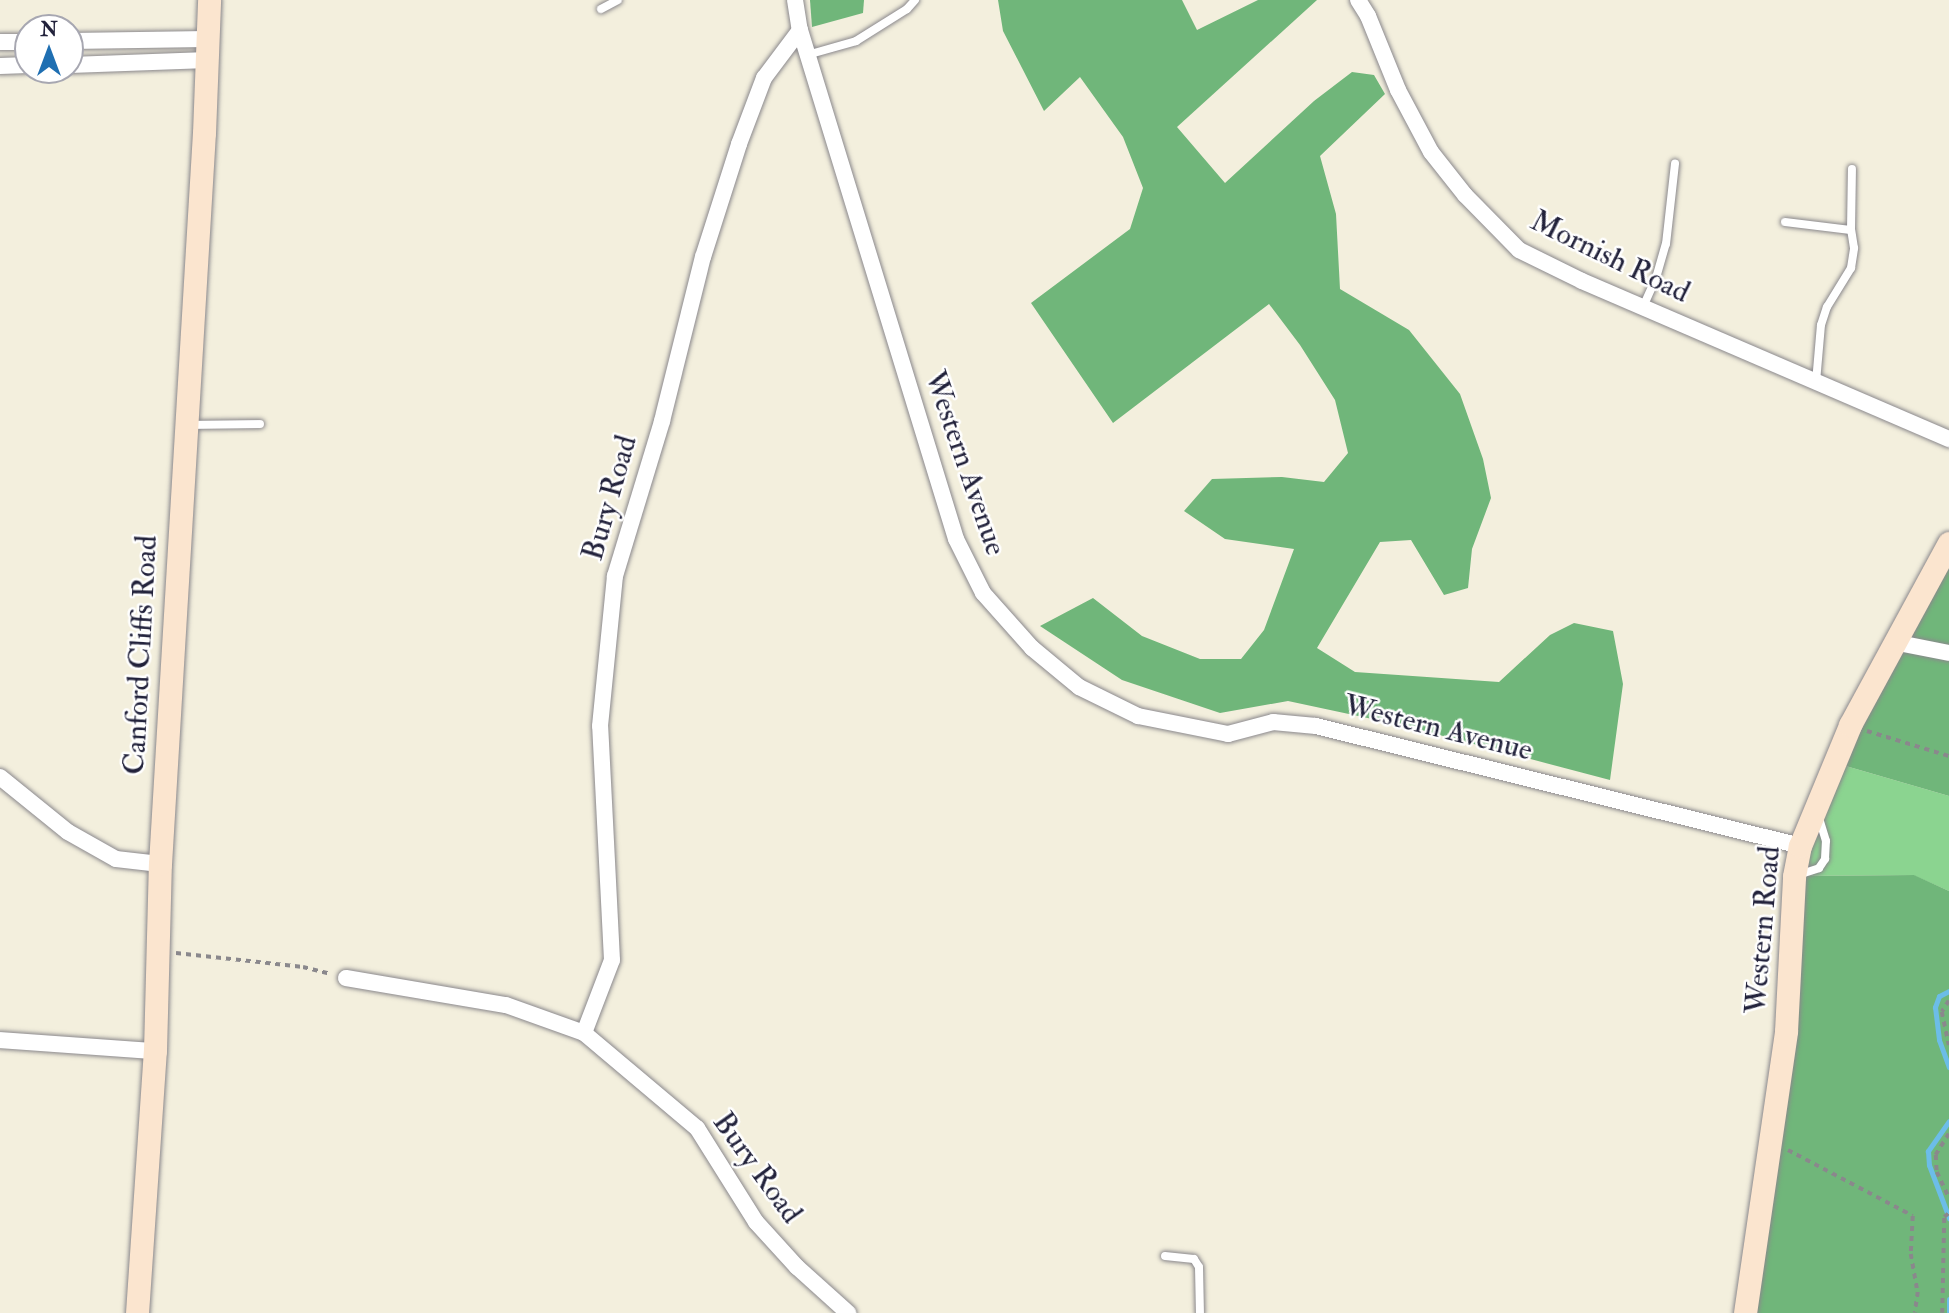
<!DOCTYPE html>
<html>
<head>
<meta charset="utf-8">
<style>
	body { margin:0 }
	#map { position:relative; width:1949px; height:1313px; overflow:hidden; background:#f3efdd; font-family:"IM FELL Double Pica",serif }
	div>[style] { position:absolute }
	.green>* { inset:0; background:#8bd490 }
	.forest>* { inset:0; background:#70b67a }
	.stream>* { height:5px; margin:-2.5px; padding:0 2.5px; transform-origin:2.5px; border-radius:2.5px; background:#6cbde8 }
	.path>* { height:3.5px; margin-top:-1.75px; transform-origin:0; background:repeating-linear-gradient(90deg,#8a888c 0 5px,transparent 0 10px) }
	.roads { filter:drop-shadow(0 0 2px #8a888c) drop-shadow(0 0 2px #8a888c) }
	.lane>* { height:8px; margin:-4px; padding:0 4px; transform-origin:4px; border-radius:4px; background:#fff }
	.street>* { height:16px; margin:-8px; padding:0 8px; transform-origin:8px; border-radius:8px; background:#fff }
	.secondary>* { height:23px; margin:-11.5px; padding:0 11.5px; transform-origin:11.5px; border-radius:11.5px; background:#fbe5cf }
	span { translate:-50% -50%; white-space:nowrap; text-align:center; line-height:1.15; -webkit-text-stroke:5px #fff; paint-order:stroke }
	.street-label { font-size:30px; color:#22223b }
	.north { position:absolute; left:14px; top:14px; width:70px; height:70px; box-sizing:border-box; background:#fff; border:2px solid #a7a7b1; border-radius:50%; rotate:0deg; font-size:19px; font-weight:700; line-height:28px; text-align:center; color:#22223b }
	.north::after { content:''; display:block; margin:auto; width:24px; height:32px; background:#1f6fb2; clip-path:polygon(50% 0,100% 100%,50% 72%,0 100%) }
</style>
</head>
<body>
<div id="map">
	<div class="green">
		<div style="clip-path:polygon(1832px 762px,1949px 796px,1949px 891px,1913px 875px,1794px 876px)"></div>
	</div>
	<div class="forest">
		<div style="clip-path:polygon(810px 0,864px 0,863px 13px,812px 27px)"></div>
		<div style="clip-path:polygon(998px 0,1182px 0,1197px 30px,1258px 0,1317px 0,1177px 127px,1225px 183px,1314px 101px,1352px 72px,1374px 75px,1385px 94px,1320px 156px,1336px 214px,1340px 289px,1409px 330px,1460px 394px,1483px 459px,1491px 498px,1472px 549px,1468px 588px,1444px 595px,1411px 540px,1380px 542px,1317px 648px,1355px 672px,1499px 682px,1550px 635px,1574px 623px,1613px 631px,1623px 684px,1610px 780px,1405px 726px,1288px 701px,1220px 713px,1122px 680px,1040px 626px,1093px 598px,1142px 636px,1200px 659px,1241px 659px,1264px 630px,1294px 549px,1225px 539px,1184px 511px,1212px 479px,1282px 477px,1324px 482px,1348px 453px,1335px 400px,1300px 345px,1269px 304px,1113px 423px,1031px 303px,1130px 229px,1143px 188px,1123px 137px,1080px 77px,1044px 111px,1003px 31px)"></div>
		<div style="clip-path:polygon(1949px 543px,1949px 796px,1832px 762px)"></div>
		<div style="clip-path:polygon(1914px 875px,1949px 891px,1949px 1313px,1745px 1313px,1794px 876px)"></div>
	</div>
	<div class="stream">
		<div style="left:1949px;top:991px;width:11px;rotate:153deg"></div>
		<div style="left:1939px;top:996px;width:12px;rotate:110deg"></div>
		<div style="left:1935px;top:1007px;width:33px;rotate:83deg"></div>
		<div style="left:1939px;top:1040px;width:29px;rotate:70deg"></div>
		<div style="left:1949px;top:1121px;width:37px;rotate:125deg"></div>
		<div style="left:1928px;top:1151px;width:14px;rotate:86deg"></div>
		<div style="left:1929px;top:1165px;width:57px;rotate:69.3deg"></div>
		<div style="left:1949px;top:1313px;width:14px;rotate:-90deg"></div>
	</div>
	<div class="path">
		<div style="left:1867px;top:731px;width:86px;rotate:17deg"></div>
		<div style="left:176px;top:953px;width:128px;rotate:6.3deg"></div>
		<div style="left:303px;top:967px;width:29px;rotate:14deg"></div>
		<div style="left:1949px;top:1001px;width:13px;rotate:122deg"></div>
		<div style="left:1942px;top:1012px;width:34px;rotate:78deg"></div>
		<div style="left:1949px;top:1134px;width:25px;rotate:122deg"></div>
		<div style="left:1936px;top:1155px;width:17px;rotate:87deg"></div>
		<div style="left:1937px;top:1172px;width:29px;rotate:65deg"></div>
		<div style="left:1788px;top:1150px;width:141px;rotate:27.8deg"></div>
		<div style="left:1913px;top:1216px;width:38px;rotate:93deg"></div>
		<div style="left:1911px;top:1254px;width:39px;rotate:80deg"></div>
		<div style="left:1918px;top:1292px;width:21px;rotate:98deg"></div>
		<div style="left:1942px;top:1313px;width:96px;rotate:-88.8deg"></div>
		<div style="left:1944px;top:1217px;width:6px;rotate:-39deg"></div>
	</div>
	<div class="roads">
		<div class="lane">
			<div style="left:601px;top:9px;width:19px;rotate:-28deg"></div>
			<div style="left:807px;top:55px;width:51px;rotate:-15.9deg"></div>
			<div style="left:856px;top:41px;width:60px;rotate:-32.1deg"></div>
			<div style="left:907px;top:9px;width:12px;rotate:-48deg"></div>
			<div style="left:1785px;top:222px;width:66px;rotate:6.9deg"></div>
			<div style="left:1643px;top:307px;width:32px;rotate:-66deg"></div>
			<div style="left:1656px;top:278px;width:35px;rotate:-74deg"></div>
			<div style="left:1666px;top:244px;width:81px;rotate:-83.6deg"></div>
			<div style="left:1816px;top:382px;width:57px;rotate:-85deg"></div>
			<div style="left:1821px;top:325px;width:19px;rotate:-72deg"></div>
			<div style="left:1827px;top:307px;width:46px;rotate:-58.4deg"></div>
			<div style="left:1851px;top:268px;width:20px;rotate:-81deg"></div>
			<div style="left:1854px;top:248px;width:18px;rotate:-99deg"></div>
			<div style="left:1851px;top:230px;width:61px;rotate:-89.1deg"></div>
			<div style="left:189px;top:425px;width:71px;rotate:-0.8deg"></div>
			<div style="left:1798px;top:875px;width:22px;rotate:-18deg"></div>
			<div style="left:1819px;top:868px;width:11px;rotate:-56deg"></div>
			<div style="left:1825px;top:859px;width:18px;rotate:-87deg"></div>
			<div style="left:1826px;top:841px;width:27px;rotate:-107deg"></div>
			<div style="left:1165px;top:1256px;width:29px;rotate:6deg"></div>
			<div style="left:1194px;top:1259px;width:9px;rotate:58deg"></div>
			<div style="left:1199px;top:1267px;width:46px;rotate:88.8deg"></div>
		</div>
		<div class="street">
			<div style="left:795px;top:0;width:30px;rotate:81deg"></div>
			<div style="left:800px;top:30px;width:532px;rotate:72.96deg"></div>
			<div style="left:956px;top:539px;width:60px;rotate:63.4deg"></div>
			<div style="left:983px;top:593px;width:74px;rotate:48.3deg"></div>
			<div style="left:1032px;top:648px;width:61px;rotate:39.7deg"></div>
			<div style="left:1079px;top:687px;width:66px;rotate:26.2deg"></div>
			<div style="left:1138px;top:716px;width:92px;rotate:11.3deg"></div>
			<div style="left:1228px;top:734px;width:47px;rotate:-14.9deg"></div>
			<div style="left:1273px;top:722px;width:43px;rotate:5.3deg"></div>
			<div style="left:1316px;top:726px;width:499px;rotate:13.9deg"></div>
			<div style="left:1358px;top:0;width:19px;rotate:58deg"></div>
			<div style="left:1368px;top:16px;width:80px;rotate:67.9deg"></div>
			<div style="left:1398px;top:90px;width:70px;rotate:62deg"></div>
			<div style="left:1431px;top:152px;width:55px;rotate:51.7deg"></div>
			<div style="left:1465px;top:195px;width:77px;rotate:45.5deg"></div>
			<div style="left:1519px;top:250px;width:70px;rotate:26.2deg"></div>
			<div style="left:1582px;top:281px;width:400px;rotate:23.3deg"></div>
			<div style="left:70px;top:41px;width:137px;rotate:-0.8deg"></div>
			<div style="left:0;top:42px;width:28px"></div>
			<div style="left:70px;top:65px;width:138px;rotate:-2.1deg"></div>
			<div style="left:0;top:66px;width:28px;rotate:-2deg"></div>
			<div style="left:1893px;top:642px;width:57px;rotate:11.1deg"></div>
			<div style="left:0;top:777px;width:87px;rotate:39deg"></div>
			<div style="left:68px;top:832px;width:55px;rotate:29.4deg"></div>
			<div style="left:116px;top:859px;width:44px;rotate:6.5deg"></div>
			<div style="left:346px;top:978px;width:162px;rotate:9.6deg"></div>
			<div style="left:506px;top:1005px;width:83px;rotate:19.7deg"></div>
			<div style="left:584px;top:1033px;width:148px;rotate:40.1deg"></div>
			<div style="left:697px;top:1128px;width:111px;rotate:57.9deg"></div>
			<div style="left:756px;top:1222px;width:61px;rotate:47.7deg"></div>
			<div style="left:797px;top:1267px;width:69px;rotate:42deg"></div>
			<div style="left:584px;top:1033px;width:78px;rotate:-69deg"></div>
			<div style="left:612px;top:960px;width:234px;rotate:-92.9deg"></div>
			<div style="left:600px;top:726px;width:151px;rotate:-84.3deg"></div>
			<div style="left:615px;top:576px;width:162px;rotate:-73.1deg"></div>
			<div style="left:662px;top:421px;width:169px;rotate:-76deg"></div>
			<div style="left:703px;top:257px;width:119px;rotate:-72.3deg"></div>
			<div style="left:739px;top:144px;width:71px;rotate:-69.3deg"></div>
			<div style="left:764px;top:78px;width:60px;rotate:-53.1deg"></div>
			<div style="left:0;top:1040px;width:155px;rotate:4.1deg"></div>
		</div>
		<div class="secondary">
			<div style="left:137px;top:1313px;width:263px;rotate:-86.1deg"></div>
			<div style="left:155px;top:1051px;width:187px;rotate:-88.5deg"></div>
			<div style="left:160px;top:864px;width:732px;rotate:-86.56deg"></div>
			<div style="left:204px;top:133px;width:133px;rotate:-87.8deg"></div>
			<div style="left:1745px;top:1313px;width:285px;rotate:-81.7deg"></div>
			<div style="left:1786px;top:1031px;width:155px;rotate:-87deg"></div>
			<div style="left:1794px;top:876px;width:31px;rotate:-79deg"></div>
			<div style="left:1800px;top:846px;width:131px;rotate:-67.5deg"></div>
			<div style="left:1850px;top:725px;width:207px;rotate:-61.5deg"></div>
		</div>
	</div>
	<div class="street-label">
		<span style="left:1610px;top:257px;rotate:26deg">Mornish Road</span>
		<span style="left:965px;top:463px;rotate:71deg">Western Avenue</span>
		<span style="left:610px;top:498px;rotate:-74deg">Bury Road</span>
		<span style="left:141px;top:655px;rotate:-87deg">Canford Cliffs Road</span>
		<span style="left:1438px;top:728px;rotate:14deg">Western Avenue</span>
		<span style="left:1763px;top:930px;rotate:-85deg">Western Road</span>
		<span style="left:757px;top:1168px;rotate:54deg">Bury Road</span>
	</div>
	<div class="north">N</div>
</div>
</body>
</html>
